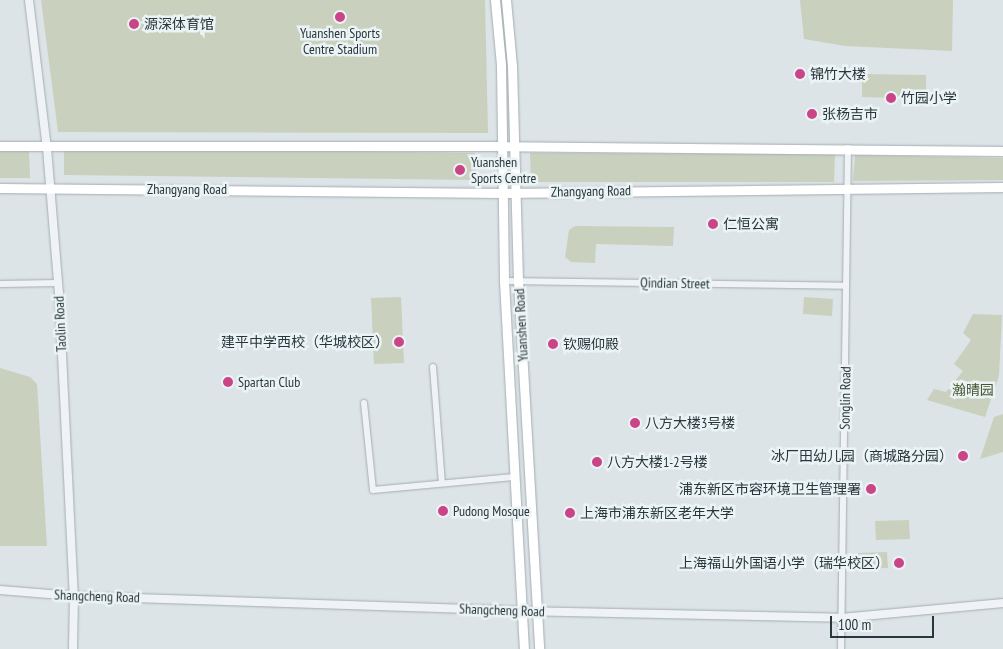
<!DOCTYPE html>
<html>
<head>
<meta charset="utf-8">
<style>
	body { margin:0 }
	#map { position:relative; width:1003px; height:649px; overflow:hidden; background:#dde4e7; font-family:"PT Sans Narrow","Noto Sans SC",sans-serif }
	div>[style] { position:absolute }
	.green>* { inset:0; background:#c9d0be }
	.roads { filter:drop-shadow(0 0 1px #a3adb1) drop-shadow(0 0 1px #a3adb1) }
	.minor>* { height:6px; margin:-3px; padding:0 3px; transform-origin:3px; border-radius:3px; background:#f0f3f5 }
	.tertiary>* { height:8px; margin:-4px; padding:0 4px; transform-origin:4px; border-radius:4px; background:#f0f3f5 }
	.secondary>* { height:9px; margin:-4.5px; padding:0 4.5px; transform-origin:4.5px; border-radius:4.5px; background:#fff }
	.dots>* { width:14px; height:14px; translate:-50% -50%; box-sizing:border-box; border:2px solid #ecf3f4; border-radius:50% }
	span { translate:-50% -50%; white-space:nowrap; text-align:center; line-height:1.15; -webkit-text-stroke:5px #ecf3f4; paint-order:stroke }
	.poi-label { font-size:14px; color:#27373d }
	.left { translate:0 -50%; text-align:left }
	.right { translate:-100% -50%; text-align:right }
	.street-label { font-size:14px; color:#27373d }
	.park-label { font-size:14px; color:#485835 }
	.scale { position:absolute; left:830px; top:616px; width:104px; height:22px; box-sizing:border-box; border:2px solid #27373d; border-top:0; padding-left:6px; font-size:15px; line-height:18px; white-space:nowrap; color:#27373d; -webkit-text-stroke:4px #ecf3f4; paint-order:stroke }
</style>
</head>
<body>
<div id="map">
	<div class="green">
		<div style="clip-path:polygon(41px 0,485px 0,488px 133px,58px 132px)"></div>
		<div style="clip-path:polygon(800px 0,953px 0,952px 51px,845px 46px,804px 39px)"></div>
		<div style="clip-path:polygon(862px 74px,926px 75px,926px 99px,862px 97px)"></div>
		<div style="clip-path:polygon(64px 147px,475px 153px,476px 180px,64px 175px)"></div>
		<div style="clip-path:polygon(0 150px,29px 151px,30px 178px,0 178px)"></div>
		<div style="clip-path:polygon(530px 153px,835px 154px,834px 182px,531px 182px)"></div>
		<div style="clip-path:polygon(855px 155px,1003px 158px,1003px 180px,853px 181px)"></div>
		<div style="clip-path:polygon(575px 226px,674px 227px,673px 246px,596px 244px,595px 263px,571px 262px,565px 257px,569px 230px)"></div>
		<div style="clip-path:polygon(401px 297px,404px 363px,374px 364px,371px 298px)"></div>
		<div style="clip-path:polygon(804px 297px,833px 299px,832px 316px,803px 314px)"></div>
		<div style="clip-path:polygon(973px 314px,1002px 315px,999px 376px,985px 417px,927px 400px,934px 389px,946px 392px,963px 371px,954px 364px,971px 340px,963px 333px)"></div>
		<div style="clip-path:polygon(0 368px,30px 377px,37px 384px,47px 546px,0 546px)"></div>
		<div style="clip-path:polygon(1003px 414px,1003px 452px,980px 459px,994px 417px)"></div>
		<div style="clip-path:polygon(909px 520px,910px 539px,876px 540px,875px 521px)"></div>
		<div style="clip-path:polygon(887px 552px,888px 568px,859px 569px,858px 553px)"></div>
	</div>
	<div class="roads">
		<div class="minor">
			<div style="left:504px;top:281px;width:342px;rotate:0.8deg"></div>
			<div style="left:0;top:284px;width:58px;rotate:-1deg"></div>
			<div style="left:433px;top:367px;width:116px;rotate:85.6deg"></div>
			<div style="left:364px;top:403px;width:87px;rotate:84.1deg"></div>
			<div style="left:373px;top:490px;width:141px;rotate:-5.3deg"></div>
			<div style="left:841px;top:649px;width:501px;rotate:-89.2deg"></div>
		</div>
		<div class="tertiary">
			<div style="left:29px;top:0;width:149px;rotate:83.1deg"></div>
			<div style="left:47px;top:148px;width:145px;rotate:85.3deg"></div>
			<div style="left:59px;top:293px;width:303px;rotate:87.2deg"></div>
			<div style="left:74px;top:596px;width:53px;rotate:91.1deg"></div>
			<div style="left:0;top:590px;width:74px;rotate:4.6deg"></div>
			<div style="left:74px;top:596px;width:446px;rotate:1.9deg"></div>
			<div style="left:520px;top:611px;width:321px;rotate:1.2deg"></div>
			<div style="left:841px;top:618px;width:163px;rotate:-5.3deg"></div>
		</div>
		<div class="secondary">
			<div style="left:495px;top:0;width:65px;rotate:84.7deg"></div>
			<div style="left:501px;top:65px;width:216px;rotate:89.2deg"></div>
			<div style="left:504px;top:281px;width:369px;rotate:86.9deg"></div>
			<div style="left:506px;top:0;width:66px;rotate:84.8deg"></div>
			<div style="left:512px;top:66px;width:215px;rotate:88.4deg"></div>
			<div style="left:518px;top:281px;width:369px;rotate:86.7deg"></div>
			<div style="left:0;top:146px;width:492px"></div>
			<div style="left:492px;top:146px;width:511px;rotate:0.56deg"></div>
			<div style="left:0;top:188px;width:501px;rotate:0.57deg"></div>
			<div style="left:501px;top:193px;width:502px;rotate:-0.68deg"></div>
		</div>
	</div>
	<div class="dots">
		<div style="left:340px;top:17px;background:#ca4488"></div>
		<div style="left:134px;top:24px;background:#ca4488"></div>
		<div style="left:800px;top:74px;background:#ca4488"></div>
		<div style="left:891px;top:98px;background:#ca4488"></div>
		<div style="left:812px;top:114px;background:#ca4488"></div>
		<div style="left:460px;top:170px;background:#ca4488"></div>
		<div style="left:713px;top:224px;background:#ca4488"></div>
		<div style="left:399px;top:342px;background:#ca4488"></div>
		<div style="left:553px;top:344px;background:#ca4488"></div>
		<div style="left:228px;top:382px;background:#ca4488"></div>
		<div style="left:635px;top:423px;background:#ca4488"></div>
		<div style="left:963px;top:456px;background:#ca4488"></div>
		<div style="left:597px;top:462px;background:#ca4488"></div>
		<div style="left:871px;top:489px;background:#ca4488"></div>
		<div style="left:443px;top:511px;background:#ca4488"></div>
		<div style="left:570px;top:513px;background:#ca4488"></div>
		<div style="left:899px;top:563px;background:#ca4488"></div>
	</div>
	<div class="poi-label">
		<span class="left" style="left:144px;top:24px">源深体育馆</span>
		<span style="left:340px;top:41px">Yuanshen Sports<br>Centre Stadium</span>
		<span class="left" style="left:810px;top:74px">锦竹大楼</span>
		<span class="left" style="left:901px;top:98px">竹园小学</span>
		<span class="left" style="left:822px;top:114px">张杨吉市</span>
		<span class="left" style="left:471px;top:170px">Yuanshen<br>Sports Centre</span>
		<span class="left" style="left:723px;top:224px">仁恒公寓</span>
		<span class="right" style="left:389px;top:342px">建平中学西校（华城校区）</span>
		<span class="left" style="left:563px;top:344px">钦赐仰殿</span>
		<span class="left" style="left:238px;top:382px">Spartan Club</span>
		<span class="left" style="left:645px;top:423px">八方大楼3号楼</span>
		<span class="right" style="left:953px;top:456px">冰厂田幼儿园（商城路分园）</span>
		<span class="left" style="left:607px;top:462px">八方大楼1-2号楼</span>
		<span class="right" style="left:861px;top:489px">浦东新区市容环境卫生管理署</span>
		<span class="left" style="left:453px;top:511px">Pudong Mosque</span>
		<span class="left" style="left:580px;top:513px">上海市浦东新区老年大学</span>
		<span class="right" style="left:889px;top:563px">上海福山外国语小学（瑞华校区）</span>
	</div>
	<div class="street-label">
		<span style="left:187px;top:189px">Zhangyang Road</span>
		<span style="left:591px;top:191px;rotate:-1deg">Zhangyang Road</span>
		<span style="left:675px;top:283px;rotate:1deg">Qindian Street</span>
		<span style="left:60px;top:324px;rotate:-93deg">Taolin Road</span>
		<span style="left:521px;top:325px;rotate:-93deg">Yuanshen Road</span>
		<span style="left:845px;top:398px;rotate:-89deg">Songlin Road</span>
		<span style="left:97px;top:596px;rotate:2deg">Shangcheng Road</span>
		<span style="left:502px;top:610px;rotate:2deg">Shangcheng Road</span>
	</div>
	<div class="park-label">
		<span style="left:973px;top:390px">瀚晴园</span>
	</div>
	<div class="scale">100 m</div>
</div>
</body>
</html>
